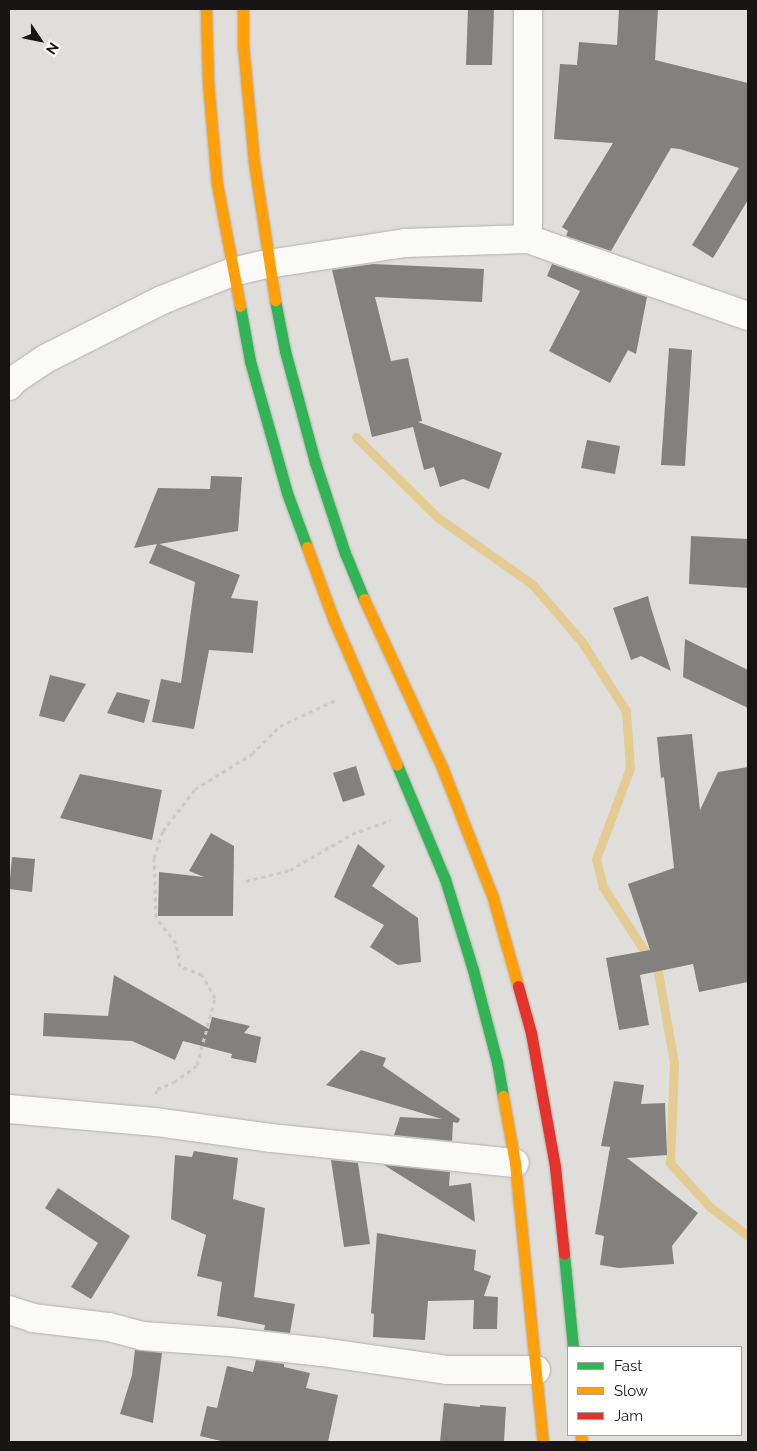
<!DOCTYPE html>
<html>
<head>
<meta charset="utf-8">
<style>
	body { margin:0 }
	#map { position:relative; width:757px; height:1451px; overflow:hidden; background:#e0deda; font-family:Raleway,sans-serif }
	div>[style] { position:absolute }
	.stream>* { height:9px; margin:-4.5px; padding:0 4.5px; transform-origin:4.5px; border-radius:4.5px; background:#e4cb94 }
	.building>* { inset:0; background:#82817e }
	.path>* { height:3px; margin-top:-1.5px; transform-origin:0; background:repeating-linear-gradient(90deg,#cbcac9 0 4px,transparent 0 8px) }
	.roads { filter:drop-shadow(0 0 1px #b2b0ad) drop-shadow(0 0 1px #b2b0ad) }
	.street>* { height:28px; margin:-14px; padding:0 14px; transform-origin:14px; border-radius:14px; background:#fafaf9 }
	.fast>* { height:11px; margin:-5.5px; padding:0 5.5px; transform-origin:5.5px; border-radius:5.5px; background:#30b455 }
	.slow>* { height:11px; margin:-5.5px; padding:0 5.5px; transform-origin:5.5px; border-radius:5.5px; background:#ff9f0a }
	.jam>* { height:11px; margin:-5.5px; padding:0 5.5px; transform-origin:5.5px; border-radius:5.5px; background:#e5322d }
	span { translate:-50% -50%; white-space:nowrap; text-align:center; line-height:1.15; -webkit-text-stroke:5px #fff; paint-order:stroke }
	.frame { position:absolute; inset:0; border:10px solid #161513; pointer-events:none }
	.legend { position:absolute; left:567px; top:1346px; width:175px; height:90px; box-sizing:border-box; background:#fff; border:1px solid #a2a1a1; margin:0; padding:6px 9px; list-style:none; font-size:15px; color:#161513 }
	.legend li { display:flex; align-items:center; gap:10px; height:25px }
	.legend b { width:25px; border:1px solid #a2a1a1 }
	.north { position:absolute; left:15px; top:15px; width:50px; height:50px; -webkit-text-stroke:4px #fff; paint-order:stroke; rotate:124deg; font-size:14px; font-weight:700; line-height:20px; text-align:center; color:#161513 }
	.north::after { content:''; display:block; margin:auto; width:18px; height:22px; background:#161513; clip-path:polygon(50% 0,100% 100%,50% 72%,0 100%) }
</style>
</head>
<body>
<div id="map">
	<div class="stream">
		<div style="left:356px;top:437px;width:114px;rotate:44.6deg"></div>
		<div style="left:437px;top:517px;width:116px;rotate:35.2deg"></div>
		<div style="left:532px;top:584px;width:77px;rotate:49.2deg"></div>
		<div style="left:582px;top:642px;width:82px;rotate:57.5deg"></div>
		<div style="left:626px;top:711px;width:57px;rotate:86deg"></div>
		<div style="left:630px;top:768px;width:97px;rotate:110.5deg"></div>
		<div style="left:596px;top:859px;width:29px;rotate:76deg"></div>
		<div style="left:603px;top:887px;width:101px;rotate:57.1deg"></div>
		<div style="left:658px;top:972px;width:92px;rotate:80deg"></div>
		<div style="left:674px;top:1063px;width:100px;rotate:92.3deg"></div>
		<div style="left:670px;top:1163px;width:59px;rotate:47.7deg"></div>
		<div style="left:710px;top:1207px;width:48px;rotate:37.3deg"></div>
	</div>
	<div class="building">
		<div style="clip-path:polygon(468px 9px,494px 9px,492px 65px,466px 65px)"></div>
		<div style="clip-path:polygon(619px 9px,658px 9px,655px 60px,748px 83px,748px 200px,713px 258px,692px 245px,739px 168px,680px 149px,671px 148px,611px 251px,566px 236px,568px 231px,562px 227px,613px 143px,554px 139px,560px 64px,577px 65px,579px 42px,617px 45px)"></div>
		<div style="clip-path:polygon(373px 264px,484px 269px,482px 302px,375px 297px,391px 361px,408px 358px,422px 421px,418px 422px,502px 453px,489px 489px,463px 479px,440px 487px,434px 467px,424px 470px,413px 427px,372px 437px,332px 270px)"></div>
		<div style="clip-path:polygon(552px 264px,647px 297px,636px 354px,628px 350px,610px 383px,549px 351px,580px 291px,547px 276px)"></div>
		<div style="clip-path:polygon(669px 348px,692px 350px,685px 466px,661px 465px)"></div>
		<div style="clip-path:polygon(587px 440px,620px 446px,615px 474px,581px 468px)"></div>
		<div style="clip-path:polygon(211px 476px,242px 477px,238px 531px,159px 544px,240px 575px,231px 598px,258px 601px,253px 653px,209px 650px,194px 729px,152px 722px,161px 679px,181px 683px,195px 582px,149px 563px,157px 544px,134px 548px,158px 488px,210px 489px)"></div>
		<div style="clip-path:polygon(691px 536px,748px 539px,748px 588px,689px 584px)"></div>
		<div style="clip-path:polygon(648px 596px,651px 608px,671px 671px,641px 656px,631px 660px,613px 608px)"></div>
		<div style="clip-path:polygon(685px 639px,748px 670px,748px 708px,683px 677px)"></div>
		<div style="clip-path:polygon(50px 675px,86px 684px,64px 722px,39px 716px)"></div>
		<div style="clip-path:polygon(117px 692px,150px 700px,144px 723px,107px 713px)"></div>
		<div style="clip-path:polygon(692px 734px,700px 810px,718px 772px,748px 767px,748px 982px,699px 992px,693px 964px,640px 975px,649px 1025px,619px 1030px,606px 958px,650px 950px,628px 884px,674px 868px,664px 777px,661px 778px,657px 737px)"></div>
		<div style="clip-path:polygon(356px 766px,365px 795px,343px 802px,333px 773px)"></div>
		<div style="clip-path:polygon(80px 774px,162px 790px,152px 840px,60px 818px)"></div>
		<div style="clip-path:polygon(211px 833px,234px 846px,233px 916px,158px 916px,159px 872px,204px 877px,189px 871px)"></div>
		<div style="clip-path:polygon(358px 844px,385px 866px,372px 886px,418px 918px,421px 962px,398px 965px,370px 947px,384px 925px,334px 897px)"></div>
		<div style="clip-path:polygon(12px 857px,35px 859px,32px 892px,9px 889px)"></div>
		<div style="clip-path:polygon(114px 975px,209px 1029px,212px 1017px,250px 1026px,244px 1033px,261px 1037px,256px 1063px,231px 1058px,232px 1054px,183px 1041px,175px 1060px,132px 1041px,43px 1036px,44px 1013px,108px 1016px)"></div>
		<div style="clip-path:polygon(361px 1050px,386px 1058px,383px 1066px,460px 1119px,458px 1123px,453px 1122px,452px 1141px,394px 1135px,400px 1117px,442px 1119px,326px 1085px)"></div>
		<div style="clip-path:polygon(614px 1081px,644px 1085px,641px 1104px,665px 1103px,667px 1155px,627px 1158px,698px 1213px,672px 1246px,674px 1264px,619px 1268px,600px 1265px,604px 1236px,595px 1234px,610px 1147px,601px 1146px)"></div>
		<div style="clip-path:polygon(194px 1151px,238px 1158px,233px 1199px,265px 1208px,254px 1297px,295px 1304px,290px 1333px,264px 1330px,265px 1325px,217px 1316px,222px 1282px,197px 1276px,206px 1235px,171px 1219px,175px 1155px,192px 1157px)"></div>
		<div style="clip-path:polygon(331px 1160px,358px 1163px,370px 1244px,344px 1247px)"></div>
		<div style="clip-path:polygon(384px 1165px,450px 1172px,449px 1186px,471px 1183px,475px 1222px)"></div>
		<div style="clip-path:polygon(58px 1188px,130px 1236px,91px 1299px,71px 1287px,98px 1243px,45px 1208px)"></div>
		<div style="clip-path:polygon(377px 1233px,476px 1250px,474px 1270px,491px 1276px,484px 1296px,498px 1297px,497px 1329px,473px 1329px,474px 1300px,428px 1301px,425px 1340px,373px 1337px,374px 1314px,371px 1313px)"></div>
		<div style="clip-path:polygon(135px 1350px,162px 1353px,153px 1423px,120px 1414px,132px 1375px)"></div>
		<div style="clip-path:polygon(256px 1360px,284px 1364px,284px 1367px,310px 1373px,306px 1388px,338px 1395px,328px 1442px,225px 1442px,200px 1436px,207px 1406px,217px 1408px,227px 1366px,253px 1372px)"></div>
		<div style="clip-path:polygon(444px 1403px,480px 1407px,480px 1405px,506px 1407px,504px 1442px,440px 1442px)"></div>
	</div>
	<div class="path">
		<div style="left:246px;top:881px;width:45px;rotate:-14deg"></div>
		<div style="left:290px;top:870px;width:72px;rotate:-30.1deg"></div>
		<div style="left:352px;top:834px;width:41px;rotate:-19.7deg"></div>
		<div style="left:156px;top:1094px;width:5px;rotate:-79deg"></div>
		<div style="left:157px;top:1089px;width:18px;rotate:-22deg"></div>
		<div style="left:174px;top:1082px;width:29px;rotate:-36deg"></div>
		<div style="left:197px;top:1065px;width:69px;rotate:-75deg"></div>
		<div style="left:215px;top:998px;width:26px;rotate:-119deg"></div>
		<div style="left:202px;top:975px;width:24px;rotate:-158deg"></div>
		<div style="left:180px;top:966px;width:23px;rotate:-100deg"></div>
		<div style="left:176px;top:943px;width:33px;rotate:-128deg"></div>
		<div style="left:156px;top:917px;width:59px;rotate:-91.9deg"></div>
		<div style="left:154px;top:858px;width:28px;rotate:-72deg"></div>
		<div style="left:163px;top:831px;width:53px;rotate:-52.7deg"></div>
		<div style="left:195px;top:789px;width:67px;rotate:-31.6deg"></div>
		<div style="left:252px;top:754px;width:40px;rotate:-45deg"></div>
		<div style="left:280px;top:726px;width:64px;rotate:-25deg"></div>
	</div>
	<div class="roads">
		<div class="street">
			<div style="left:528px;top:239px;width:230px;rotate:-90deg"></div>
			<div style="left:9px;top:386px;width:8px;rotate:-50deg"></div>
			<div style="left:14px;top:380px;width:37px;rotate:-34deg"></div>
			<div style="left:45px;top:359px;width:131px;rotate:-26.8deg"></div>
			<div style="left:162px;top:300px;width:75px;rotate:-21.8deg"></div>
			<div style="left:232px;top:272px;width:37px;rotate:-13deg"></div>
			<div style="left:268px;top:264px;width:139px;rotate:-8.7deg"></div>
			<div style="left:405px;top:243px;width:123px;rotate:-1.9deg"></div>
			<div style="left:528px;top:239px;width:233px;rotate:19.3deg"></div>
			<div style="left:9px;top:1109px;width:148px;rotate:5.1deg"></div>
			<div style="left:156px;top:1122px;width:117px;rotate:7.9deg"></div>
			<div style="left:272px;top:1138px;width:244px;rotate:5.9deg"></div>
			<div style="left:9px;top:1310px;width:25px;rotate:18deg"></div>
			<div style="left:33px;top:1318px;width:77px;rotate:6.8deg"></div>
			<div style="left:109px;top:1327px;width:35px;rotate:15deg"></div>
			<div style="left:143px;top:1336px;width:87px;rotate:3.9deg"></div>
			<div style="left:230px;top:1342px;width:93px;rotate:6.2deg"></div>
			<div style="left:322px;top:1352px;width:126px;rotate:8.2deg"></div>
			<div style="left:447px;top:1370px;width:89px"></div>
		</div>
		<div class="fast">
			<div style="left:275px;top:300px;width:52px;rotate:78.9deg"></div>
			<div style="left:285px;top:351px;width:115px;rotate:74.9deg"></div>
			<div style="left:315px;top:462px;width:96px;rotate:71.8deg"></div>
			<div style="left:345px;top:553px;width:50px;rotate:67.6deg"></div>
			<div style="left:240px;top:306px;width:56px;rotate:79.7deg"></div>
			<div style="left:250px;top:361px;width:137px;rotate:74.3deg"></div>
			<div style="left:287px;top:493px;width:58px;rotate:69.7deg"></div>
			<div style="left:397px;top:765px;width:124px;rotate:67.2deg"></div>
			<div style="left:445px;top:879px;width:95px;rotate:72.9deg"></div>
			<div style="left:473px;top:970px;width:95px;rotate:75.4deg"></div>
			<div style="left:497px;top:1062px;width:35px;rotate:80deg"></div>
			<div style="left:564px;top:1254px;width:93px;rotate:84.5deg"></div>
		</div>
		<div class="slow">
			<div style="left:206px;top:9px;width:73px;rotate:88.4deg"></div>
			<div style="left:208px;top:82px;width:102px;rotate:85deg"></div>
			<div style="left:217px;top:184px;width:124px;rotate:79.3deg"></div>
			<div style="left:243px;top:9px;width:36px;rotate:90deg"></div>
			<div style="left:243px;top:45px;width:118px;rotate:84.6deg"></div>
			<div style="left:254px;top:162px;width:140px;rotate:81.3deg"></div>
			<div style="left:307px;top:547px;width:76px;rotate:69.9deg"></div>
			<div style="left:333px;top:618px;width:160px;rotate:66.5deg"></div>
			<div style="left:364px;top:599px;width:185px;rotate:65.1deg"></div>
			<div style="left:442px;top:767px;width:141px;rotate:68.7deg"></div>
			<div style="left:493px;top:898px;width:91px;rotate:74.1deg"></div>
			<div style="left:503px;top:1096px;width:68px;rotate:79.8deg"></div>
			<div style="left:515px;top:1163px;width:280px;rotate:84.3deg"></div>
			<div style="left:581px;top:1435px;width:7px;rotate:82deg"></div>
		</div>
		<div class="jam">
			<div style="left:518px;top:986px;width:49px;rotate:74.5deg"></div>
			<div style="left:531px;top:1033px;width:136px;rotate:79.8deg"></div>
			<div style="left:555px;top:1167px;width:87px;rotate:84.1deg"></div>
		</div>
	</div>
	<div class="frame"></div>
	<ul class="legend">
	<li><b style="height:6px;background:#30b455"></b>Fast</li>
	<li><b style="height:6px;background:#ff9f0a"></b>Slow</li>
	<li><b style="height:6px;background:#e5322d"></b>Jam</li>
	</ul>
	<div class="north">N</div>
</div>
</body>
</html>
